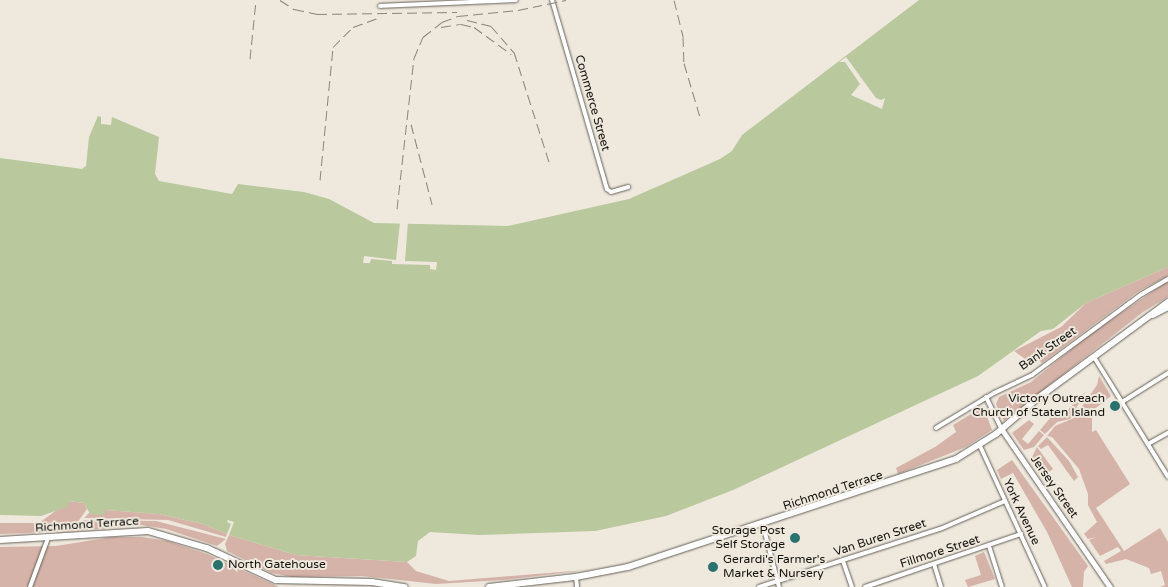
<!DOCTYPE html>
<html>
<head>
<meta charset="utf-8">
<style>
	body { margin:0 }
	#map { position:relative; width:1168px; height:587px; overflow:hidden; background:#eee8dd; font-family:"Varela Round",sans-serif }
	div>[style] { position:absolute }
	.green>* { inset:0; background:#d6b3a9 }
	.water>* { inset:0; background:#b9c89d }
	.pier>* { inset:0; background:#eee8dd }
	.roads { filter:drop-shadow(0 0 1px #656057) drop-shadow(0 0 1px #656057) }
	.minor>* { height:4px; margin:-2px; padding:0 2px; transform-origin:2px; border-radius:2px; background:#fff }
	.tertiary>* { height:5px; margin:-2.5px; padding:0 2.5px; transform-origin:2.5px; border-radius:2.5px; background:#fff }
	.secondary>* { height:5.5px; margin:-2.75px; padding:0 2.75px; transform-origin:2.75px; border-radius:2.75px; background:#fff }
	.rail>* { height:1px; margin-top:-0.5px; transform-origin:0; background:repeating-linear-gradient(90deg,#89857d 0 10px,transparent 0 15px) }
	.dots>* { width:14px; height:14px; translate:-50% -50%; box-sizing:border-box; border:2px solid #eee8dd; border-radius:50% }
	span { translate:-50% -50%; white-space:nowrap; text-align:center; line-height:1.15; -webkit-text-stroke:4px #eee8dd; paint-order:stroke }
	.street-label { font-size:12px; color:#14120e }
	.poi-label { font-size:12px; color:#14120e }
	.right { translate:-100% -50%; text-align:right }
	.left { translate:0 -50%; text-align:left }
</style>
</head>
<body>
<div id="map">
	<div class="green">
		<div style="clip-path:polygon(1168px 267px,1168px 276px,1139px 291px,1042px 363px,1036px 357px,1028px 361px,1014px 351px,1061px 327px,1086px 303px)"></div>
		<div style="clip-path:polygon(1168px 281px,1168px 297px,1143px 312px,1004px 421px,996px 404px,999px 397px,1031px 382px,1089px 335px)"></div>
		<div style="clip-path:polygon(1099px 376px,1111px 396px,1092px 411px,1092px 432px,1096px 430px,1130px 484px,1096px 508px,1124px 551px,1160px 528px,1168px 542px,1168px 587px,1160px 587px,1165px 585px,1161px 571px,1151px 574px,1149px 568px,1126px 559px,1106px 564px,1104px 561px,1121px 551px,1118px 547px,1100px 556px,1089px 540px,1096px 537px,1088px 539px,1084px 534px,1097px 522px,1088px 505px,1088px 494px,1079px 469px,1052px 437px,1047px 436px,1055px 426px,1074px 418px,1097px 385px)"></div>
		<div style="clip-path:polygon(1086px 391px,1070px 419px,1057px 422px,1045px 434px,1040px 430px,1057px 410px,1063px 415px)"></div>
		<div style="clip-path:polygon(981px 408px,984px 408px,992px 430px,966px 447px,898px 474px,896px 468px,935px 447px,956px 432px,953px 425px)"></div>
		<div style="clip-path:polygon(1029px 420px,1034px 424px,1022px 439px,1028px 444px,1039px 431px,1044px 435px,1034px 447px,1024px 450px,1012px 433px)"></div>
		<div style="clip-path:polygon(1047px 437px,1069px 461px,1078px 477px,1074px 481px,1048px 445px,1041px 449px,1038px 446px)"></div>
		<div style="clip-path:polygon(1037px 447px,1053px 469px,1043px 476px,1031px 459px)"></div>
		<div style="clip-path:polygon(1012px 460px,1088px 566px,1084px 572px,1083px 587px,1072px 587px,1047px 532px,1013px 473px,1001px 479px,997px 470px)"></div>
		<div style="clip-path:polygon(69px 501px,84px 503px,87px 509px,75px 526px,51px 532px,0 534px,0 523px,39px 523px)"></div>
		<div style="clip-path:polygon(105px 510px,159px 514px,203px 524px,227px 534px,226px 537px,168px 520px,84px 518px,89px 513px)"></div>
		<div style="clip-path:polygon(84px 520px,156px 521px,226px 539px,217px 546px,166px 529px,141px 525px,55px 533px,79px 526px)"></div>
		<div style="clip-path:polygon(229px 535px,296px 555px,407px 562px,416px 571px,449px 581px,586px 570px,503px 580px,436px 584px,362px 576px,292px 577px,272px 573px,227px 551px,225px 544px)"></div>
		<div style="clip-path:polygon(112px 537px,142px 537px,167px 541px,207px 554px,279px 587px,0 587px,0 547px,56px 546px)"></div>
		<div style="clip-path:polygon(984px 552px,995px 579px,968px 587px,965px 580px,981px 575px,975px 556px)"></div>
	</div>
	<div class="water">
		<div style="clip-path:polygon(919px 0,1168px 0,1168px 267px,1086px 303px,1053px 329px,1041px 331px,978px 376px,733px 490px,666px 516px,595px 531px,480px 535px,430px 532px,418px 541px,416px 556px,407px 562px,296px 555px,229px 535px,234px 522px,228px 520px,227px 522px,231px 524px,227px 534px,203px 524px,159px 514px,105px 510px,104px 515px,90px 514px,84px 503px,69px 501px,67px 507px,41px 516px,0 515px,0 158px,82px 169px,86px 166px,89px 137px,98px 116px,101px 117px,101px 124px,111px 125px,112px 117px,159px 137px,155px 174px,159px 181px,232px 194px,238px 184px,304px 192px,329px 199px,374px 223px,508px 226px,629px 199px,720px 159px,732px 151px,742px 135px)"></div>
	</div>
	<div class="pier">
		<div style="clip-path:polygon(846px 57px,876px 98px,881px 100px,885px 98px,882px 109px,851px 95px,860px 84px,845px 62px,839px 62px)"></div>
		<div style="clip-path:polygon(400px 222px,408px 222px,405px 261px,437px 262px,436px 270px,430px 269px,430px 265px,392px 264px,392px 261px,371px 259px,370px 263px,363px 263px,364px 256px,396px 260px)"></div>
	</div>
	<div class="roads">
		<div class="minor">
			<div style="left:552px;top:0;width:197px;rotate:73.8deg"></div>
			<div style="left:607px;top:189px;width:5px;rotate:37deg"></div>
			<div style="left:611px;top:192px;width:18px;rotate:-16deg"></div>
			<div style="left:380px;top:6px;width:136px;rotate:-2.5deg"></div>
			<div style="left:1094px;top:357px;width:141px;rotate:58.3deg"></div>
			<div style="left:986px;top:397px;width:37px;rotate:64deg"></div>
			<div style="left:1122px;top:402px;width:54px;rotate:-32.2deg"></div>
			<div style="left:936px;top:428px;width:68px;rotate:-31.1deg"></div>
			<div style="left:994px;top:393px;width:42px;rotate:-25.3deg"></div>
			<div style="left:1032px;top:375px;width:137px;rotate:-36.4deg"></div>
			<div style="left:1142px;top:294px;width:30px;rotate:-30deg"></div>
			<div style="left:1148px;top:444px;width:23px;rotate:-29deg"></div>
			<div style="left:980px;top:446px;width:155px;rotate:65.3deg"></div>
			<div style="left:763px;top:525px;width:64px;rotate:75.5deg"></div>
			<div style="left:989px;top:546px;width:43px;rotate:72.4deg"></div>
			<div style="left:843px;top:561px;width:28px;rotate:71deg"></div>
			<div style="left:934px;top:564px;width:24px;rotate:73deg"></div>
			<div style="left:576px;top:577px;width:10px;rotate:84deg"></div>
			<div style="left:30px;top:587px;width:52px;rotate:-69.8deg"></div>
			<div style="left:759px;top:587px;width:190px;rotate:-17.8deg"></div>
			<div style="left:940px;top:529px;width:71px;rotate:-23.3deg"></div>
			<div style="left:865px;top:587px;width:165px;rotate:-18.8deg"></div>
		</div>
		<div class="tertiary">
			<div style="left:1002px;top:430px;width:191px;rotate:55.5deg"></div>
		</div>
		<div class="secondary">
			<div style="left:1153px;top:315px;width:17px;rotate:-28deg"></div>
			<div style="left:0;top:540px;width:148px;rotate:-3.5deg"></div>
			<div style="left:148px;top:531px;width:61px;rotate:16.1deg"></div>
			<div style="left:207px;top:548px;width:76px;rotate:24.9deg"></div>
			<div style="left:276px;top:580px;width:96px;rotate:1.2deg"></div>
			<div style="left:372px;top:582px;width:33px;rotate:9deg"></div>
			<div style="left:489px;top:587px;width:88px;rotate:-6.6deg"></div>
			<div style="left:576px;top:577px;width:53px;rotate:-10.9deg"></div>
			<div style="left:628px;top:567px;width:345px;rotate:-18.2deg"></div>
			<div style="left:956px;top:459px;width:47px;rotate:-32deg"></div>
			<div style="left:996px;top:434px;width:55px;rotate:-40.6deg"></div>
			<div style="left:1038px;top:398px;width:162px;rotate:-36.4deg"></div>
		</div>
	</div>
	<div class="rail">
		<div style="left:280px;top:0;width:17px;rotate:33deg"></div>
		<div style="left:294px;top:9px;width:24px;rotate:12deg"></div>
		<div style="left:317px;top:14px;width:140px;rotate:-0.8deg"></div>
		<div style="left:674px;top:0;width:38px;rotate:76deg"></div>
		<div style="left:683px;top:37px;width:26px;rotate:88deg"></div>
		<div style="left:684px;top:63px;width:56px;rotate:73.5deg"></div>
		<div style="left:467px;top:20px;width:25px;rotate:14deg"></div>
		<div style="left:491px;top:26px;width:35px;rotate:49deg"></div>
		<div style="left:514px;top:52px;width:115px;rotate:72.3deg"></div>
		<div style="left:441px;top:27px;width:20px;rotate:-9deg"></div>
		<div style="left:461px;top:24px;width:13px;rotate:13deg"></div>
		<div style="left:474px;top:27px;width:46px;rotate:36.1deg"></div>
		<div style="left:250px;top:59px;width:59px;rotate:-84.2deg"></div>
		<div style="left:411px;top:124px;width:83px;rotate:75.3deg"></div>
		<div style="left:320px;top:180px;width:134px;rotate:-84.4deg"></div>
		<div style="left:333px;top:47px;width:28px;rotate:-45deg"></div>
		<div style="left:353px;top:27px;width:30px;rotate:-20deg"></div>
		<div style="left:397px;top:209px;width:152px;rotate:-83.6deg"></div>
		<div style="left:414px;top:58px;width:23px;rotate:-67deg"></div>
		<div style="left:423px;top:37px;width:24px;rotate:-38deg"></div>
		<div style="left:442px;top:22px;width:17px;rotate:-21deg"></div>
		<div style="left:458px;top:16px;width:60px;rotate:-5.7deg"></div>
		<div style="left:518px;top:10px;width:49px;rotate:-11.8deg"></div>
	</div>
	<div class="dots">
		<div style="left:1115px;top:406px;background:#29726d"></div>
		<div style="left:795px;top:538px;background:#29726d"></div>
		<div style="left:218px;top:565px;background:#29726d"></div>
		<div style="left:713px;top:567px;background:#29726d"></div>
	</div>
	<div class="street-label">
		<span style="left:592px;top:103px;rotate:74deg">Commerce Street</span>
		<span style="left:1048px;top:349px;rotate:-35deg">Bank Street</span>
		<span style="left:1054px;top:487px;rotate:55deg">Jersey Street</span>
		<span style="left:833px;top:491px;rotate:-18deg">Richmond Terrace</span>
		<span style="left:1021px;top:512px;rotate:65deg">York Avenue</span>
		<span style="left:87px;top:525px;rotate:-4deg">Richmond Terrace</span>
		<span style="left:880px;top:538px;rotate:-18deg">Van Buren Street</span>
		<span style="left:940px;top:552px;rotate:-18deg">Fillmore Street</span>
	</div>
	<div class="poi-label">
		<span class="right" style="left:1105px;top:406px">Victory Outreach<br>Church of Staten Island</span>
		<span class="right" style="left:785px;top:538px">Storage Post<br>Self Storage</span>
		<span class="left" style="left:723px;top:567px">Gerardi's Farmer's<br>Market &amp; Nursery</span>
		<span class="left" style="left:228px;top:565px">North Gatehouse</span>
	</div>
</div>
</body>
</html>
